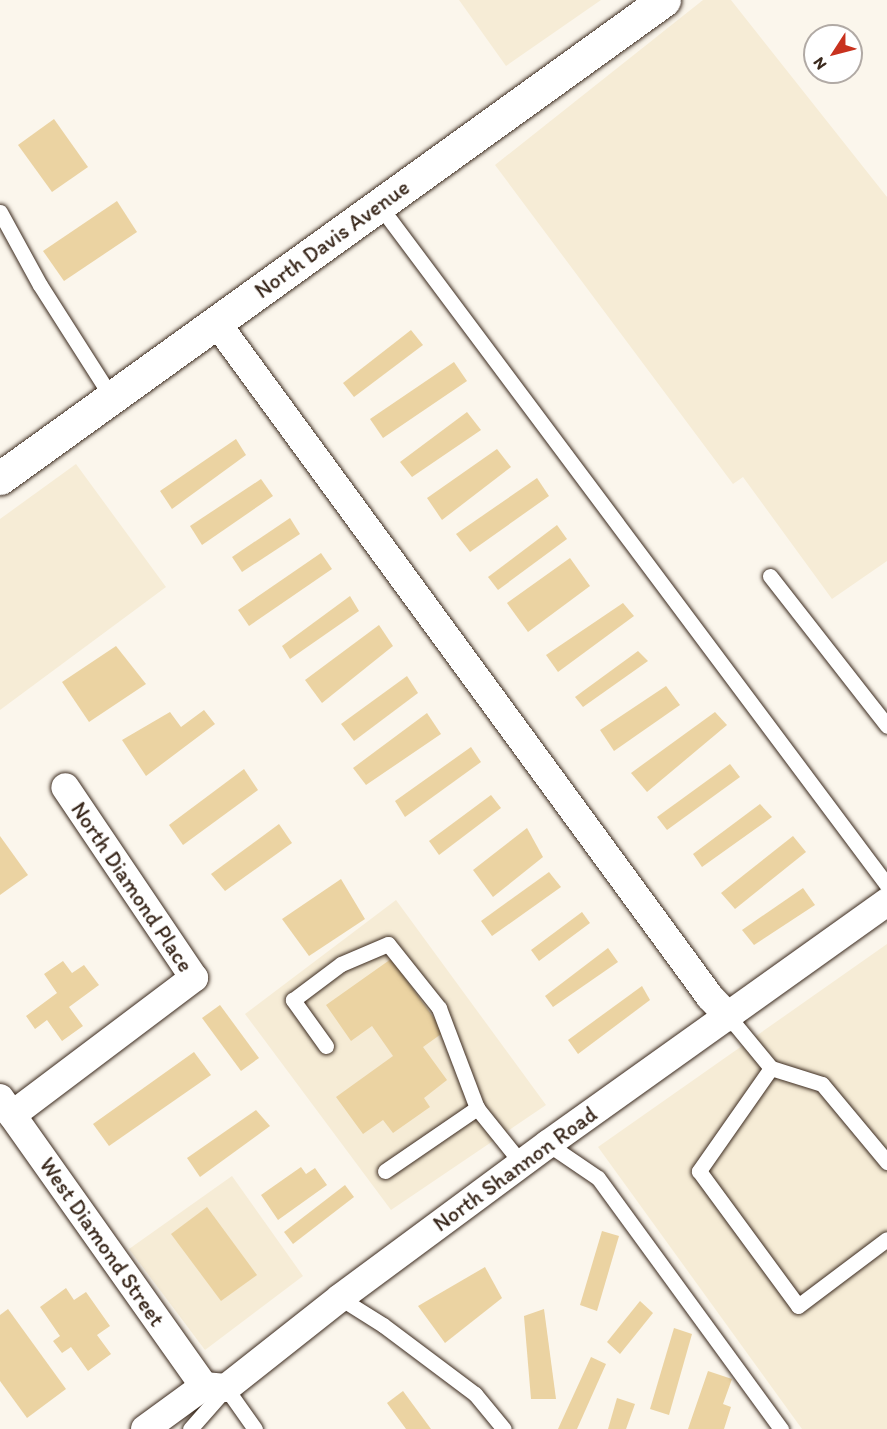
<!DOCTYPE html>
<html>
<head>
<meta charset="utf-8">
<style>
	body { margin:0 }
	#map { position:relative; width:887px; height:1429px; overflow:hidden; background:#fbf6ec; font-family:Itim,sans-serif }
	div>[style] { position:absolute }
	.built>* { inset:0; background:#f6ecd6 }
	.building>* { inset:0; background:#ebd3a2 }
	.roads { filter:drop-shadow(0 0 2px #3b2a1e) drop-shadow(0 0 2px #3b2a1e) }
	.service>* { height:15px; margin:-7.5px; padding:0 7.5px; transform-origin:7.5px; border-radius:7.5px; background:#fff }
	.minor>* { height:28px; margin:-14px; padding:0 14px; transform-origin:14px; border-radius:14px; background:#fff }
	.tertiary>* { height:33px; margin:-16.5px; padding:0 16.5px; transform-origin:16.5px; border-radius:16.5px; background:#fff }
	span { translate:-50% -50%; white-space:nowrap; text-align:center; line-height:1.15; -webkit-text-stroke:4.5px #fff; paint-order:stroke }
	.street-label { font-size:22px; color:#3b2a1e }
	.north { position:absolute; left:803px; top:24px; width:60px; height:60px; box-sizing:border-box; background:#fff; border:2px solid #b1aaa5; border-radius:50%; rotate:234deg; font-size:16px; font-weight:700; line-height:24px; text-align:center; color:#3b2a1e }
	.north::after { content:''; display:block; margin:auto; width:21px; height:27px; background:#c8321e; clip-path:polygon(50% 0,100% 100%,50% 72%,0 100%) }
</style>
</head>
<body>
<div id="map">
	<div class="built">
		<div style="clip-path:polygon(459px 0,601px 0,506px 66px)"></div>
		<div style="clip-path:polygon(703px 0,731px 0,887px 197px,887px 561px,832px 599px,743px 477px,733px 484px,495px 165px)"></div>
		<div style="clip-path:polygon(76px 464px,166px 587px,0 710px,0 519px)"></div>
		<div style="clip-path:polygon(396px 900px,546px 1105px,391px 1210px,245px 1014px)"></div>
		<div style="clip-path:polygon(887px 944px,887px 1429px,802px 1429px,598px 1147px)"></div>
		<div style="clip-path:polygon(232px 1176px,303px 1276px,205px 1350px,129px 1249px)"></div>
	</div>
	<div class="building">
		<div style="clip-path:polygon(54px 119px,88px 167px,52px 192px,18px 145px)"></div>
		<div style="clip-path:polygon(117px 201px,137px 232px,64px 281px,43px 251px)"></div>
		<div style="clip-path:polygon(411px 330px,423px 345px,354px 397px,343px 383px)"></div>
		<div style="clip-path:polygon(454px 362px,467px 381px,383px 438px,370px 419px)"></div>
		<div style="clip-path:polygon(467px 412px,481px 430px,412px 477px,400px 462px)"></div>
		<div style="clip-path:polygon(236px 439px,246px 455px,172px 509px,160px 491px)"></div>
		<div style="clip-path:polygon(497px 449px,511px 467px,442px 520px,427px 498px)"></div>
		<div style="clip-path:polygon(537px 478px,549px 496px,470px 552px,456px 534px)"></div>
		<div style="clip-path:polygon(261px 479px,273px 496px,202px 545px,190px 526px)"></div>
		<div style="clip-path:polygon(290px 518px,300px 534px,242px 572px,232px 557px)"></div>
		<div style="clip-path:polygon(557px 525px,567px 539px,498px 590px,488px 577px)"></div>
		<div style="clip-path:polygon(321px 553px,332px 569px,249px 626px,238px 610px)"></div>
		<div style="clip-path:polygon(570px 558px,590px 586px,528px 632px,507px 603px)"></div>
		<div style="clip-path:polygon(350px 596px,359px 611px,290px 659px,282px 646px)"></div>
		<div style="clip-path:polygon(623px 603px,634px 616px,558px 672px,546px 655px)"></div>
		<div style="clip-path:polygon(379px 625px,393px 646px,322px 703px,305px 680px)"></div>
		<div style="clip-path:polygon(116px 646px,146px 684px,89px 722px,62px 682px)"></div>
		<div style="clip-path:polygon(638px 651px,648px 661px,583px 707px,575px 697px)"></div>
		<div style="clip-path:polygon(407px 676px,418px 693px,354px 741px,341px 724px)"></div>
		<div style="clip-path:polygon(666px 686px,680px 705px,614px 751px,600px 730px)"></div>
		<div style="clip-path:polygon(204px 710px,215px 724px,146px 776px,122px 740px,170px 712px,181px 727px)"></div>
		<div style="clip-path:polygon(715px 712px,727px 725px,647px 792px,631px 773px)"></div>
		<div style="clip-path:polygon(427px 713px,441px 734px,366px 785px,353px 768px)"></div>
		<div style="clip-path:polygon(471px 747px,481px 762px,405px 817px,395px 801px)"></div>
		<div style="clip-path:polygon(730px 764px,740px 777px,667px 830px,657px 817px)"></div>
		<div style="clip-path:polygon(244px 769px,258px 790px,183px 845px,169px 825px)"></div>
		<div style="clip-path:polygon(491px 795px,501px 808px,439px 855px,429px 841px)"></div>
		<div style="clip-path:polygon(760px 804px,772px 817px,702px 867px,693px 854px)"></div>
		<div style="clip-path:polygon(279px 824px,292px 843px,225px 891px,211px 874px)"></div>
		<div style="clip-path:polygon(527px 828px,543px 857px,493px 897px,473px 870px)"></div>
		<div style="clip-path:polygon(0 836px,28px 875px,0 895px)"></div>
		<div style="clip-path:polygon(793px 836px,806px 852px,735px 909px,721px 893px)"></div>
		<div style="clip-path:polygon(549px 872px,561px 887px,492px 936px,481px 921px)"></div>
		<div style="clip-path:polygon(341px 879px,365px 919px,309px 956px,282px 919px)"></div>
		<div style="clip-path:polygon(803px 888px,815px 905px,754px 945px,742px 930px)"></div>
		<div style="clip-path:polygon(582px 912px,590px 923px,539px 961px,531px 950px)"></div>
		<div style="clip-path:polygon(608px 948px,618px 962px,553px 1007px,545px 996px)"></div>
		<div style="clip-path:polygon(391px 959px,444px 1032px,423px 1047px,447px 1080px,424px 1098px,430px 1107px,393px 1133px,383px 1120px,363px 1134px,336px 1097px,393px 1056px,372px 1026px,351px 1041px,326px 1005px)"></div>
		<div style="clip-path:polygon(63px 961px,72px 973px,84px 965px,99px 985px,69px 1007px,83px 1026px,62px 1041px,47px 1020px,35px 1029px,26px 1016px,57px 993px,44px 974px)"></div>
		<div style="clip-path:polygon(642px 986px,650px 1000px,578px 1054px,568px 1040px)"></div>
		<div style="clip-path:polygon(220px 1005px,259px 1058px,241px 1071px,202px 1018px)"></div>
		<div style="clip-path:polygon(194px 1052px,211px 1075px,109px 1146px,93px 1124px)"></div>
		<div style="clip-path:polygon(256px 1110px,270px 1126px,200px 1177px,187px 1158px)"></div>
		<div style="clip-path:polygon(301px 1167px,306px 1174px,315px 1168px,327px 1185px,278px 1220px,261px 1195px)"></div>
		<div style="clip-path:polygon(345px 1185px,354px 1197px,293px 1244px,284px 1232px)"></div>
		<div style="clip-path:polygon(207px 1207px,257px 1275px,221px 1301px,171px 1234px)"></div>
		<div style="clip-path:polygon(602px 1231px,619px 1236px,597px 1311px,580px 1305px)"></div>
		<div style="clip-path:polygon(485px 1267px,502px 1298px,445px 1343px,418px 1306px)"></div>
		<div style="clip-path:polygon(66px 1288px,74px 1300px,86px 1292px,110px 1326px,97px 1335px,111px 1354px,88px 1371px,71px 1347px,62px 1353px,53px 1341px,60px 1336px,40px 1307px)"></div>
		<div style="clip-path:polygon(640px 1301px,653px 1313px,620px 1354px,607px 1342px)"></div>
		<div style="clip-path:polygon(8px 1309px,66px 1389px,27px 1418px,0 1381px,0 1315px)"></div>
		<div style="clip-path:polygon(544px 1309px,556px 1399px,531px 1399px,524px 1316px)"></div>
		<div style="clip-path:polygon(674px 1328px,692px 1334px,669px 1415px,650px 1409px)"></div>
		<div style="clip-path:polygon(591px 1357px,606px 1364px,577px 1429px,558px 1429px)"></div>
		<div style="clip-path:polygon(708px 1371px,732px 1379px,723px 1404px,731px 1407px,724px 1429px,688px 1429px)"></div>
		<div style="clip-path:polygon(403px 1391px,431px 1429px,406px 1429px,387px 1403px)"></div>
		<div style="clip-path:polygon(617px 1398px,635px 1404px,626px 1429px,608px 1429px)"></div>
	</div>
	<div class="roads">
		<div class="service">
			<div style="left:379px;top:205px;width:849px;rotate:53.24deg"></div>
			<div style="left:0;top:212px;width:83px;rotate:61.3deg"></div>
			<div style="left:40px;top:285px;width:134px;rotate:57.5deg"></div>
			<div style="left:770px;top:576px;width:190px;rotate:52deg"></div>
			<div style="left:729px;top:1017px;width:66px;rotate:50.5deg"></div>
			<div style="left:771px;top:1068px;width:53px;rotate:17.4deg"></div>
			<div style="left:822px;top:1084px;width:102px;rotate:50.2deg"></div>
			<div style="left:326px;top:1046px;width:57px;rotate:-125.7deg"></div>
			<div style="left:293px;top:1000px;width:60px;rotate:-36.9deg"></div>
			<div style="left:341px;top:964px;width:51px;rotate:-23.1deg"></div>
			<div style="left:388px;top:944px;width:82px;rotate:51.4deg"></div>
			<div style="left:439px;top:1008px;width:107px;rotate:69.2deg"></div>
			<div style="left:771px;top:1068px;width:126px;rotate:125deg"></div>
			<div style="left:699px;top:1171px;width:167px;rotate:53.7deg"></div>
			<div style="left:798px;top:1306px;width:111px;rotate:-37deg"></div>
			<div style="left:548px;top:1144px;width:60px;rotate:34.2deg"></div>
			<div style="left:598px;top:1178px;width:311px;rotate:53.9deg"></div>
			<div style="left:385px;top:1171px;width:112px;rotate:-34.4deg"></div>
			<div style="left:477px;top:1108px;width:72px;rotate:51.2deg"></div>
			<div style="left:340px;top:1298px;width:51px;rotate:32.1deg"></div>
			<div style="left:383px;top:1325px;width:115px;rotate:36.9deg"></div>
			<div style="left:475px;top:1394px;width:45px;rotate:50.4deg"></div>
			<div style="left:190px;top:1429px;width:55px;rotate:-48.7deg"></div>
			<div style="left:226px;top:1388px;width:50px;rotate:54.7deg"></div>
		</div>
		<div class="minor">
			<div style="left:216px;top:322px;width:836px;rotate:53.8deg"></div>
			<div style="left:710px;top:997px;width:28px;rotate:46deg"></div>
			<div style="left:0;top:1098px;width:353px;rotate:54.7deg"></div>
			<div style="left:12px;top:1115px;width:228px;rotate:-37deg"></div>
			<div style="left:194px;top:978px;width:230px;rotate:-124deg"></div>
			<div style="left:145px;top:1429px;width:73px;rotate:-36.1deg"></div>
			<div style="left:204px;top:1386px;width:22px;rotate:5deg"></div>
			<div style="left:226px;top:1388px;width:145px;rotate:-38.3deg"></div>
			<div style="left:340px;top:1298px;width:259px;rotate:-36.5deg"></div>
			<div style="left:548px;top:1144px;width:417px;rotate:-35.5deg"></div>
		</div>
		<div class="tertiary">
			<div style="left:0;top:478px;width:818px;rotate:-35.75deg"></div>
		</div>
	</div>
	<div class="street-label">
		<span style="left:332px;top:239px;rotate:-36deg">North Davis Avenue</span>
		<span style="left:132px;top:887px;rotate:56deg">North Diamond Place</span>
		<span style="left:515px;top:1169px;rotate:-36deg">North Shannon Road</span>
		<span style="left:102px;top:1242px;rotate:55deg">West Diamond Street</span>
	</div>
	<div class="north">N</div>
</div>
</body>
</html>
